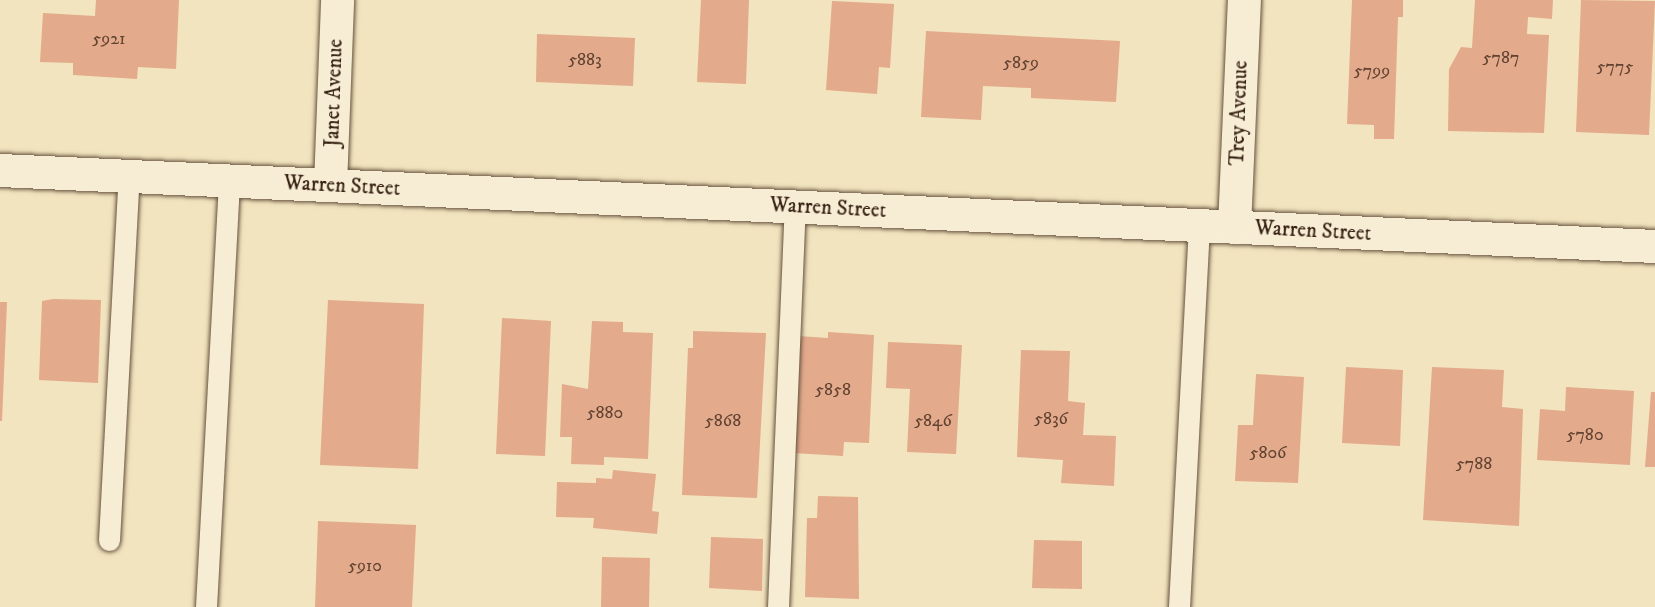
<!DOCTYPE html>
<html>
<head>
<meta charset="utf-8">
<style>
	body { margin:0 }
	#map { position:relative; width:1655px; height:607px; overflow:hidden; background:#f2e4be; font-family:"IM FELL DW Pica",serif }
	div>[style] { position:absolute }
	.building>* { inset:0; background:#e3aa8c }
	.roads { filter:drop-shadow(0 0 2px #66523e) drop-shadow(0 0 2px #66523e) }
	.lane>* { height:21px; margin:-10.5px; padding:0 10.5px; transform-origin:10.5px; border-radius:10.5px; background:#f7edd5 }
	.street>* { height:33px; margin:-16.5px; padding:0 16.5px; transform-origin:16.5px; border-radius:16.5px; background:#f7edd5 }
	span { translate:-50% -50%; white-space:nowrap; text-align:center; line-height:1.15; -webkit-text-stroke:4.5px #f7edd5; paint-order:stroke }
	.number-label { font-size:18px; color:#624331 }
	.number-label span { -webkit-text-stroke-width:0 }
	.street-label { font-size:21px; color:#372113 }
</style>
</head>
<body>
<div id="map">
	<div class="building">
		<div style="clip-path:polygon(96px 0,179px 0,176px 69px,138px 67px,137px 79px,73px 75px,73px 63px,40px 62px,43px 13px,95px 16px)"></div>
		<div style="clip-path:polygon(701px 0,749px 0,746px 84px,697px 82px)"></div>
		<div style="clip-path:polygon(1352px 0,1403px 0,1403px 17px,1398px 17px,1394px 139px,1374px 139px,1374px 125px,1347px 124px)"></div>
		<div style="clip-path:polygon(1475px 0,1553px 0,1552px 19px,1528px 17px,1527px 34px,1549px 35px,1544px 133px,1448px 131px,1449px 69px,1461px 47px,1472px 48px)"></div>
		<div style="clip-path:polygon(1581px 0,1655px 1px,1649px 135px,1576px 132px)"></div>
		<div style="clip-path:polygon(832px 1px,894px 4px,890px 68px,879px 67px,877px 94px,826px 90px)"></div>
		<div style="clip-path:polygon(926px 31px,1120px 41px,1116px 102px,1031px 98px,1031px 88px,983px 86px,981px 120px,921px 117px)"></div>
		<div style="clip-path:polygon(537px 34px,635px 38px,633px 86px,536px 82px)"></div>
		<div style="clip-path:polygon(53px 299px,101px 300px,98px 383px,39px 380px,42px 301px)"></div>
		<div style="clip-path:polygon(328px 300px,424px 304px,418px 469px,320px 465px)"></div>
		<div style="clip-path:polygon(0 302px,7px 302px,2px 421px,0 421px)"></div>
		<div style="clip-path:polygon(502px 318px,551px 321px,545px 456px,496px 454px)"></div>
		<div style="clip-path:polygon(592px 321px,623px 322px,623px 332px,653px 333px,648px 459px,604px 457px,604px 465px,571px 464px,572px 437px,560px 437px,562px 384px,588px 389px)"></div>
		<div style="clip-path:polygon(693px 331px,766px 333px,757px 498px,682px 495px,688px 348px,693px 348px)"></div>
		<div style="clip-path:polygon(828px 332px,874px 335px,869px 443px,844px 442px,843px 456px,793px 453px,798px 336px,828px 338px)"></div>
		<div style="clip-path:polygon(888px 342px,962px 345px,956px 454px,907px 452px,910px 389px,886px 388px)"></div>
		<div style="clip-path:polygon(1021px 350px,1070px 351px,1068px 401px,1085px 403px,1083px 435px,1116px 436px,1114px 486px,1061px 483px,1063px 460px,1017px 457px)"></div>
		<div style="clip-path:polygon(1346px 367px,1403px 370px,1400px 446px,1342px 443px)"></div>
		<div style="clip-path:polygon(1432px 367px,1504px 370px,1502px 407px,1523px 409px,1519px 526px,1423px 520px)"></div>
		<div style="clip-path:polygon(1256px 374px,1304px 377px,1298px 483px,1235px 481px,1238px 425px,1253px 425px)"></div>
		<div style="clip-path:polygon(1566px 387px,1634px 391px,1630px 465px,1537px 460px,1540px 409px,1565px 411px)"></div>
		<div style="clip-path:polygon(1651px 392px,1655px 392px,1655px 467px,1645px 467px)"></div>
		<div style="clip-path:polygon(613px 470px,656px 474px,652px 511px,659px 512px,657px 534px,593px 528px,594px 518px,556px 517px,557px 482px,596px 483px,596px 478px,612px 479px)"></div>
		<div style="clip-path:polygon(818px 496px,858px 497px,859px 599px,805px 597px,807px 518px,817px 518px)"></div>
		<div style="clip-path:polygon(318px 521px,416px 525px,412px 607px,315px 607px)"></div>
		<div style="clip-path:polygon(711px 537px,763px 539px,762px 591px,709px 588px)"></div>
		<div style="clip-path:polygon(1034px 540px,1082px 541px,1082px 589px,1032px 588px)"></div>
		<div style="clip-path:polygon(602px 557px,650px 558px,649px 607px,601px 607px)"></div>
	</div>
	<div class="roads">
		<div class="lane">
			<div style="left:109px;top:540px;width:365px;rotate:-86.9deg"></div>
			<div style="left:206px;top:607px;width:427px;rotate:-86.9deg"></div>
			<div style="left:778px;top:607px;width:401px;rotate:-87.6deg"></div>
			<div style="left:1179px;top:607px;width:382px;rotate:-87deg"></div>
		</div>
		<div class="street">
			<div style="left:0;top:170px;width:1657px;rotate:2.63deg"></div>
			<div style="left:330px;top:185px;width:185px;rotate:-87.8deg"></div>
			<div style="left:1234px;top:227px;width:227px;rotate:-87.5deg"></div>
		</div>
	</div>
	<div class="number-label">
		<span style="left:109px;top:39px">5921</span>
		<span style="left:1501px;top:58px">5787</span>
		<span style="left:585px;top:60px">5883</span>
		<span style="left:1021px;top:63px">5859</span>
		<span style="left:1615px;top:67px">5775</span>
		<span style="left:1372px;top:71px">5799</span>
		<span style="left:833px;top:390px">5858</span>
		<span style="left:605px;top:413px">5880</span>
		<span style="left:1051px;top:419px">5836</span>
		<span style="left:723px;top:421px">5868</span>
		<span style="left:933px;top:421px">5846</span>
		<span style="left:1585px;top:435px">5780</span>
		<span style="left:1268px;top:453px">5806</span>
		<span style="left:1474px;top:464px">5788</span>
		<span style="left:365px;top:566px">5910</span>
	</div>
	<div class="street-label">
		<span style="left:334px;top:93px;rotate:-88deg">Janet Avenue</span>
		<span style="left:1239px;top:113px;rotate:-88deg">Trey Avenue</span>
		<span style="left:342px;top:186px;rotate:3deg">Warren Street</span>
		<span style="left:828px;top:208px;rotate:3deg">Warren Street</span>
		<span style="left:1313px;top:231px;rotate:3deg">Warren Street</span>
	</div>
</div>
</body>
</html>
